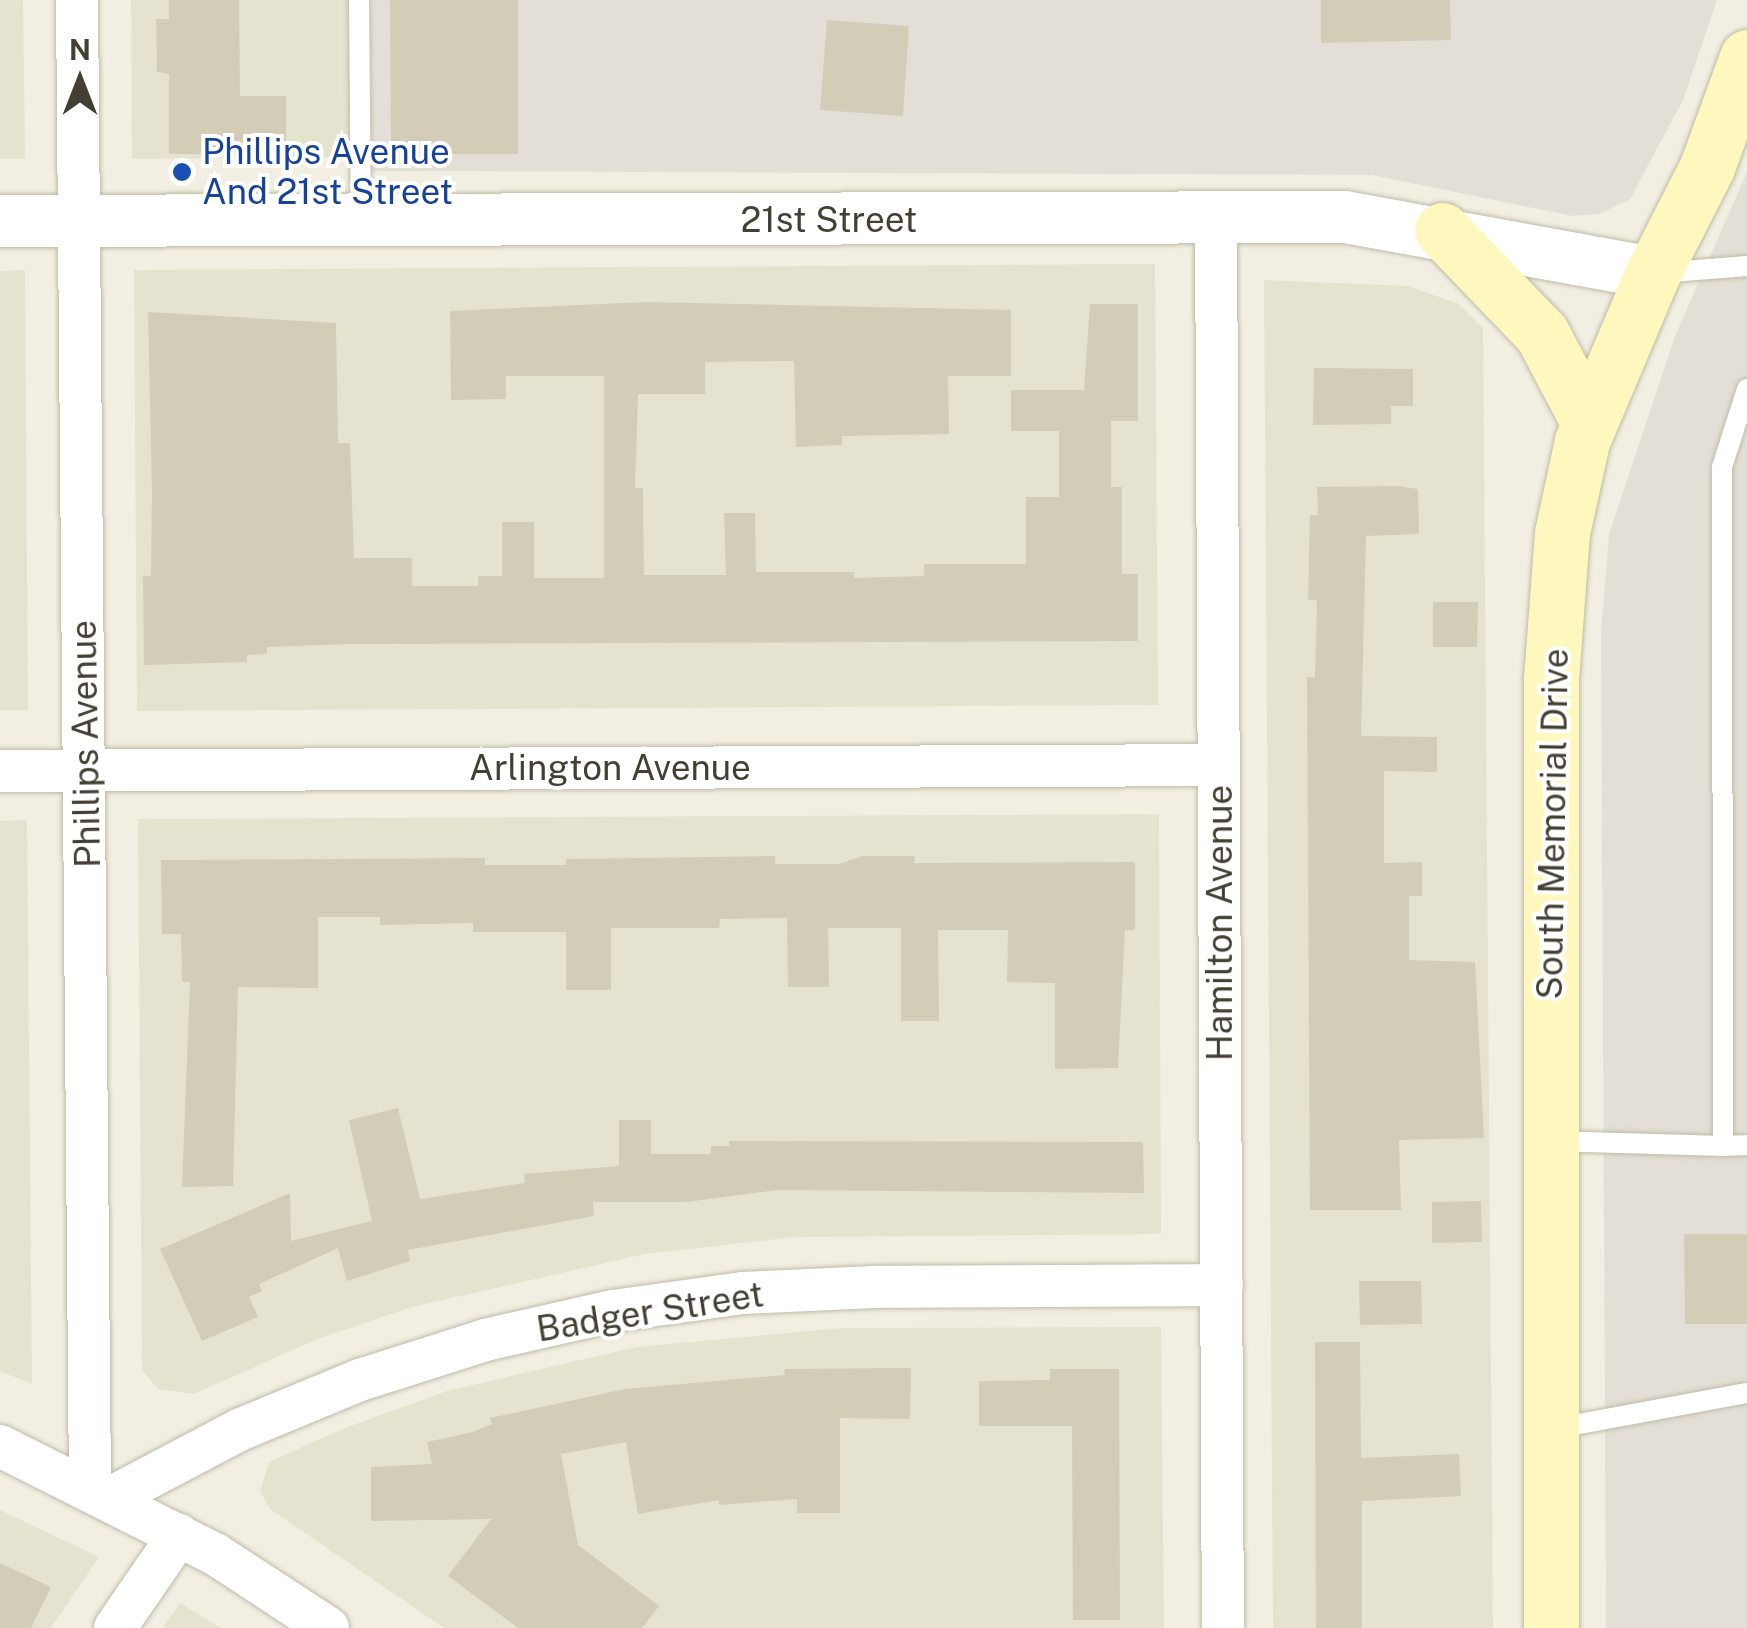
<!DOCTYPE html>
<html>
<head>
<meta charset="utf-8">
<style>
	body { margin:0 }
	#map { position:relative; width:1747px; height:1628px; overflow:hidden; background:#f2efe2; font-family:"Public Sans",sans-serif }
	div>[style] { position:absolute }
	.residential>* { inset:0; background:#e6e2d0 }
	.industrial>* { inset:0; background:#e3dfd7 }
	.building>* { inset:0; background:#d3ccb7 }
	.roads { filter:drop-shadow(0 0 2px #c0bba7) drop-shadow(0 0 2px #c0bba7) }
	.service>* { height:20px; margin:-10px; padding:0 10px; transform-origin:10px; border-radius:10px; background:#fff }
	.minor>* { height:42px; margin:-21px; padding:0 21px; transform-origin:21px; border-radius:21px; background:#fff }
	.tertiary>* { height:52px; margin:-26px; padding:0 26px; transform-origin:26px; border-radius:26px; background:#fff }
	.secondary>* { height:55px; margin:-27.5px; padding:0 27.5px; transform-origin:27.5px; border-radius:27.5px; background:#fff8be }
	.dots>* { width:28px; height:28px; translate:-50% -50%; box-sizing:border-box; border:5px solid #fff; border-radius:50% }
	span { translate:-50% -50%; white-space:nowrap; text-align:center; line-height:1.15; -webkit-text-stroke:8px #fff; paint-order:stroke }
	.transit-label { font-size:35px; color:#164399 }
	.left { translate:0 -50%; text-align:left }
	.street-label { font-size:35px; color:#433f32 }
	.north { position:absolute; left:30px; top:30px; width:100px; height:100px; -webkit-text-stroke:8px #fff; paint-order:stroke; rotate:0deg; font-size:28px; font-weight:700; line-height:40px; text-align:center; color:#433f32 }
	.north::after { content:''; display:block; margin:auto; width:35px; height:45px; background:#433f32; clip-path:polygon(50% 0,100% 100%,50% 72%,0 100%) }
</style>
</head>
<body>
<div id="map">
	<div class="residential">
		<div style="clip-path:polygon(0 0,23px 0,25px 159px,0 159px)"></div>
		<div style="clip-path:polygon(131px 0,349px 0,351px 157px,132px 159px)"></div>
		<div style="clip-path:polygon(1155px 264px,1158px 705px,137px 711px,134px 270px)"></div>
		<div style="clip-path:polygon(25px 270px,28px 710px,0 710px,0 271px)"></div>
		<div style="clip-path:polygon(1264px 280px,1408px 286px,1459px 304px,1483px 328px,1493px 1628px,1273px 1628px)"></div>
		<div style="clip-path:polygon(1159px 814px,1161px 1234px,794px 1237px,645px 1254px,412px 1307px,320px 1338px,194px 1394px,158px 1389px,142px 1370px,138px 819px)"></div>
		<div style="clip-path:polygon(27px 820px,32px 1384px,0 1371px,0 821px)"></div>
		<div style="clip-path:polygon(1161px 1327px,1164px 1628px,444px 1628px,270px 1509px,260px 1491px,269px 1462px,345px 1428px,447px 1391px,637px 1347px,842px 1328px)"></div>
		<div style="clip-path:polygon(0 1510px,99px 1557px,51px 1628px,0 1628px)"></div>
		<div style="clip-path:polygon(180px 1603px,221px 1628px,163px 1628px)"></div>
	</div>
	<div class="industrial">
		<div style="clip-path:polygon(370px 0,1717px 0,1683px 100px,1630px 199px,1599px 214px,1572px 216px,1372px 175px,372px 171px)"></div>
		<div style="clip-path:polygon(1747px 172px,1747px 1628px,1606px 1628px,1601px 630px,1609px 534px,1675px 336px)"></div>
	</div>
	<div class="building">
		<div style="clip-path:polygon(169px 0,239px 0,240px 96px,286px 96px,286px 154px,169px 154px,169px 74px,157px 72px,156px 19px,169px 19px)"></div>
		<div style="clip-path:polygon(390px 0,518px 0,518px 154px,391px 154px)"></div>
		<div style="clip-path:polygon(1321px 0,1450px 0,1451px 40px,1321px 43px)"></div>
		<div style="clip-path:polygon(827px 20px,909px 26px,903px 116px,820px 110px)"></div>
		<div style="clip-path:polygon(646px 302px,1011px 310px,1011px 376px,948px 376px,949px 434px,842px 436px,842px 445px,796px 447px,794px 361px,705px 362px,705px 394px,638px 394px,635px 488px,643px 488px,644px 575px,726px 575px,724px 513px,755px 513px,756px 572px,854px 572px,854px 578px,924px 576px,924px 564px,1026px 564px,1026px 497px,1059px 497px,1059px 431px,1011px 431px,1011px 390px,1084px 390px,1090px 304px,1138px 304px,1138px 421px,1111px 421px,1111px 487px,1122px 487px,1122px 574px,1138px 574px,1138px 641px,350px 644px,267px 647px,267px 654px,247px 655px,247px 662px,144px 665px,143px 576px,151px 576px,152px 491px,148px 312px,336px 323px,338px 443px,350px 443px,354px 558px,412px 558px,412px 586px,478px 586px,478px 576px,502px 576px,502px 522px,534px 522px,534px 578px,604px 578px,604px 376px,506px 376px,506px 399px,451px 400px,450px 311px)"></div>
		<div style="clip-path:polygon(1314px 368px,1413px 369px,1413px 406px,1391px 406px,1391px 424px,1313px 425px)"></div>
		<div style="clip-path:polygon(1397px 486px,1418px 489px,1419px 534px,1366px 536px,1361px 736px,1437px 737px,1437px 772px,1384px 771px,1384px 863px,1422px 862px,1422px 896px,1409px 896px,1409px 960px,1475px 962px,1484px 1138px,1399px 1140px,1401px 1210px,1310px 1210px,1307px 677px,1315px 677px,1317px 600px,1308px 600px,1310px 515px,1318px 515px,1317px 487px)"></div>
		<div style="clip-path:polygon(1433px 602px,1478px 602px,1477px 647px,1433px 647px)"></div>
		<div style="clip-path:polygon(775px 856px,775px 864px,839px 864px,862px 856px,915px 856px,914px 863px,1135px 862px,1135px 930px,1125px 930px,1118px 1068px,1055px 1069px,1055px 983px,1007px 982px,1008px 930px,938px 930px,939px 1021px,901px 1021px,901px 928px,828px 928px,829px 987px,788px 987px,787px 918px,720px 919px,719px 928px,611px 928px,611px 990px,566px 990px,566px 932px,473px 932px,473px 923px,380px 925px,380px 917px,318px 917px,318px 988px,238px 987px,233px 1186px,182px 1187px,190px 982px,182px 982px,181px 934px,162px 934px,161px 860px,485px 858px,485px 865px,566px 865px,566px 859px)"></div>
		<div style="clip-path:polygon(398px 1108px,420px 1199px,525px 1183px,524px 1174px,619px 1166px,619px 1120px,651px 1120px,651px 1154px,711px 1154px,711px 1146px,729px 1146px,729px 1141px,1143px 1142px,1144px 1193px,778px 1190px,686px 1202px,593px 1202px,594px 1216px,408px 1250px,410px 1261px,347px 1281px,338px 1248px,259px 1284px,262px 1291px,249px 1297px,258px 1317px,202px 1341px,160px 1249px,290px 1193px,291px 1241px,372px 1221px,349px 1120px)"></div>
		<div style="clip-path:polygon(1481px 1201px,1482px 1242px,1432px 1243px,1432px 1202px)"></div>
		<div style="clip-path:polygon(1684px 1234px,1747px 1234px,1747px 1324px,1685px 1324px)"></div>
		<div style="clip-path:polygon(1359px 1281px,1421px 1281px,1422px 1324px,1360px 1325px)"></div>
		<div style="clip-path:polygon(1315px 1342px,1360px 1342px,1361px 1458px,1459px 1454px,1461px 1496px,1362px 1501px,1362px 1628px,1316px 1628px)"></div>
		<div style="clip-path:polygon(911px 1368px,910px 1419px,840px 1418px,840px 1513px,797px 1513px,797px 1499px,719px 1505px,719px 1500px,638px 1514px,626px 1442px,561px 1454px,578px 1545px,659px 1606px,642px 1628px,518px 1628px,448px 1576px,491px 1519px,371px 1521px,371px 1467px,432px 1464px,427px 1442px,473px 1432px,492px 1424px,490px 1418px,625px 1389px,785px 1375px,784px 1369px)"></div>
		<div style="clip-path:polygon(1050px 1369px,1119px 1369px,1120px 1620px,1073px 1620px,1072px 1426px,979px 1426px,979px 1381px,1050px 1380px)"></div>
		<div style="clip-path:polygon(0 1563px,51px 1587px,31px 1628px,0 1628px)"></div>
	</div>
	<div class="roads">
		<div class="service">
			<div style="left:359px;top:0;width:218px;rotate:89.5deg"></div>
			<div style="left:1659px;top:273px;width:88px;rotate:-4.5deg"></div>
			<div style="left:1553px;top:1141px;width:170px;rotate:1.7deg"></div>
			<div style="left:1723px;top:1146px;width:679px;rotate:-90.08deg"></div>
			<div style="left:1722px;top:467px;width:82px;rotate:-72.2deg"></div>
			<div style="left:1723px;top:1146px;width:24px;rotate:-2deg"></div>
			<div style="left:1552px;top:1429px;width:198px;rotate:-10.5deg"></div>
		</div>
		<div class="minor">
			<div style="left:77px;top:0;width:1488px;rotate:89.5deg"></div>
			<div style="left:1216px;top:218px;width:1410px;rotate:89.72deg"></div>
			<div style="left:0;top:771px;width:1219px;rotate:-0.28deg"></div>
			<div style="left:0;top:1446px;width:241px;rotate:26.7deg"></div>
			<div style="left:215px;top:1554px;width:135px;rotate:33.2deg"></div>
			<div style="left:112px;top:1497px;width:144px;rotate:-27.8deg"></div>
			<div style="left:239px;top:1430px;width:131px;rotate:-22.5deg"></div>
			<div style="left:360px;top:1380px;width:131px;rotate:-17.7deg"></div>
			<div style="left:485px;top:1340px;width:131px;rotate:-12.8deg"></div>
			<div style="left:613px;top:1311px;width:131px;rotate:-7.9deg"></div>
			<div style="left:743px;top:1293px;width:131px;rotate:-2.6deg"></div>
			<div style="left:874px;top:1287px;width:348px;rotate:-0.3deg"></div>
			<div style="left:115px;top:1628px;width:113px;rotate:-55.5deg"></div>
		</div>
		<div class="tertiary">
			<div style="left:0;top:221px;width:1345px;rotate:-0.17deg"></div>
			<div style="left:1345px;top:217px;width:313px;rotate:10.3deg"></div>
		</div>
		<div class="secondary">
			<div style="left:1442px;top:230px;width:144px;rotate:46.1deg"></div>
			<div style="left:1542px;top:334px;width:101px;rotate:62.2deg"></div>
			<div style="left:1551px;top:1628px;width:949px;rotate:-90deg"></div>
			<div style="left:1551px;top:679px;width:146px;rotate:-85.7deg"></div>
			<div style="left:1562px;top:533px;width:94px;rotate:-77.7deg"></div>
			<div style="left:1582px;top:441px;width:182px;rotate:-67.1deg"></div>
			<div style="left:1653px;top:273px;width:119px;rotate:-63deg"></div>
			<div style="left:1707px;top:167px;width:117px;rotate:-70deg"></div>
		</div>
	</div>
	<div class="dots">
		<div style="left:182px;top:172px;background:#1a4fb4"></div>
	</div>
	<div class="transit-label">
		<span class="left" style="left:202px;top:172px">Phillips Avenue<br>And 21st Street</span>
	</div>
	<div class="street-label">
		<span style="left:829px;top:220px">21st Street</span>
		<span style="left:86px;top:744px;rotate:-91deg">Phillips Avenue</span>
		<span style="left:610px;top:768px">Arlington Avenue</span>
		<span style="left:1553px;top:824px;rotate:-89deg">South Memorial Drive</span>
		<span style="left:1220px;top:923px;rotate:-90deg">Hamilton Avenue</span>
		<span style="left:650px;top:1312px;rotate:-9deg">Badger Street</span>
	</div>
	<div class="north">N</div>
</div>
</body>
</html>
